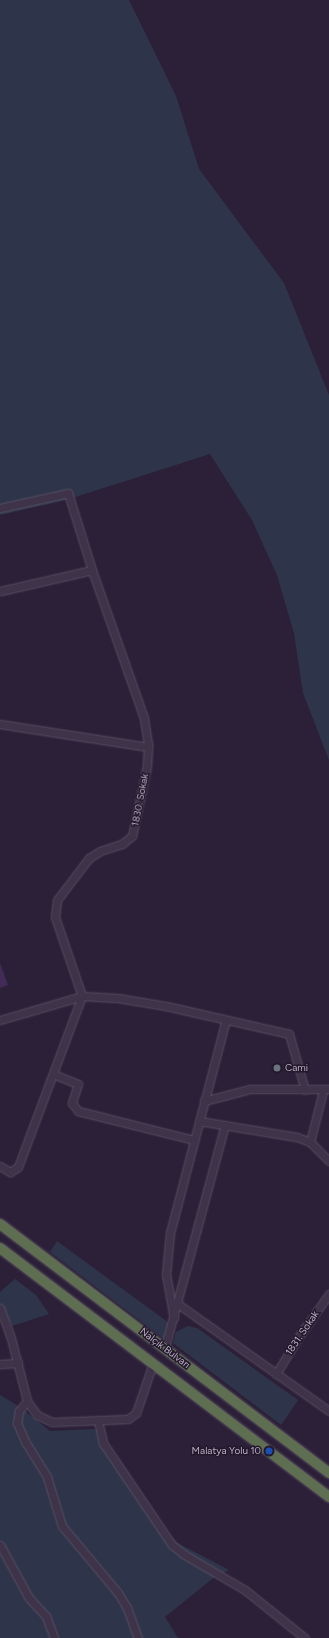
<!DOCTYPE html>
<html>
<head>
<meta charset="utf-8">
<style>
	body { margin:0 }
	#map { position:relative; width:329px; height:1638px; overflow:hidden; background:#2c2038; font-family:Figtree,sans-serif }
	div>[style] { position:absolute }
	.green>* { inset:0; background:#2e354a }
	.water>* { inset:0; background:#422c57 }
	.roads { filter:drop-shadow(0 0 1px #594e63) drop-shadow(0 0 1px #594e63) }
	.minor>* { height:7px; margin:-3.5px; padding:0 3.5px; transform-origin:3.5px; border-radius:3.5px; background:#3e3348 }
	.highway>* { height:10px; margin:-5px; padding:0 5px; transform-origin:5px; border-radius:5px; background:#5e6e50 }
	.dots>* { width:11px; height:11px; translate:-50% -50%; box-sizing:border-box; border:2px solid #23192c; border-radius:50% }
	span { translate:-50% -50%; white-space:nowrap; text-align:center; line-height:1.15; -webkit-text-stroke:3px #23192c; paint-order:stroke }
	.street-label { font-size:10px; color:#baadc5 }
	.poi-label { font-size:10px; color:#baadc5 }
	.left { translate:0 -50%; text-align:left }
	.right { translate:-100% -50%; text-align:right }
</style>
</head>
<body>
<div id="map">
	<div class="green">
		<div style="clip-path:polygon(0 0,129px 0,176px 96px,199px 169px,284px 283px,329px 395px,329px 760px,303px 693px,294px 633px,277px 575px,252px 520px,210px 454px,66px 500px,0 515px)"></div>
		<div style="clip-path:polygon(57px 1241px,169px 1323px,164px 1339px,50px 1252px)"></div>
		<div style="clip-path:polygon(15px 1279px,36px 1295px,49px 1314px,12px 1326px,0 1304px,0 1292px)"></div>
		<div style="clip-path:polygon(188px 1326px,197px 1328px,298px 1400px,281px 1425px,173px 1343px,176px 1332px)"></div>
		<div style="clip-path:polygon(0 1395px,20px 1407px,50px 1431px,94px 1429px,104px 1434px,106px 1442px,168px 1534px,176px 1542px,229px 1570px,212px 1579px,165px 1617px,178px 1638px,0 1638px)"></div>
	</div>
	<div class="water">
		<div style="clip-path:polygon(0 963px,8px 985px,0 988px)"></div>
	</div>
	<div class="roads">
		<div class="minor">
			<div style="left:0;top:508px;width:70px;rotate:-12.4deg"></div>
			<div style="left:68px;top:493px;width:81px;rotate:72.7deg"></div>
			<div style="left:92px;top:570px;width:94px;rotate:167.1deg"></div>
			<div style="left:0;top:724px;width:150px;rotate:8.8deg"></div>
			<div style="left:0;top:1020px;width:85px;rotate:-16.3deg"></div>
			<div style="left:82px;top:996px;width:36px;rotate:3deg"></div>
			<div style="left:118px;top:998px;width:49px;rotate:9.5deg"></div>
			<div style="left:166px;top:1006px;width:126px;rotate:12.8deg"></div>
			<div style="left:289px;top:1034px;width:58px;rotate:74.1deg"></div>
			<div style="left:53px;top:1074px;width:27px;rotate:22deg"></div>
			<div style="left:78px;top:1084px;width:20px;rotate:108deg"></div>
			<div style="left:72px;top:1103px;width:10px;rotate:53deg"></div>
			<div style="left:78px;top:1111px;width:120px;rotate:14deg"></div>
			<div style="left:204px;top:1101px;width:48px;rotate:-14.6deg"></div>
			<div style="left:250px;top:1089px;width:79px"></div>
			<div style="left:199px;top:1121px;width:99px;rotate:9.3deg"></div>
			<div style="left:297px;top:1137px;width:14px;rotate:21deg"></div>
			<div style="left:310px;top:1142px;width:27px;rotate:45deg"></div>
			<div style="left:310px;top:1142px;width:53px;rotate:-75.7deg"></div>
			<div style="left:0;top:1166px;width:12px;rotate:31deg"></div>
			<div style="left:10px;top:1172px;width:9px;rotate:-32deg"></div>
			<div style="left:18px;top:1167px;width:183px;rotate:-69.5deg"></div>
			<div style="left:82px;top:996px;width:83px;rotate:-108.9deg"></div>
			<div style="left:55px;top:917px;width:17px;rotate:-83deg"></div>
			<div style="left:57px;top:900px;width:53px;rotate:-52.7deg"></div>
			<div style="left:89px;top:858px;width:13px;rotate:-32deg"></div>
			<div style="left:100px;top:851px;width:23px;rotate:-18deg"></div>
			<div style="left:122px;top:844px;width:13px;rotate:-39deg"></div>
			<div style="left:132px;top:836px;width:72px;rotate:-77.9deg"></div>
			<div style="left:147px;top:766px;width:22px;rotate:-87deg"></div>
			<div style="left:148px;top:744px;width:26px;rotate:-99deg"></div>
			<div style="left:144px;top:718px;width:157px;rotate:-109.4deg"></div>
			<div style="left:178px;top:1304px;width:185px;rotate:35.3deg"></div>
			<div style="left:0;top:1308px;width:32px;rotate:70deg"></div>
			<div style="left:11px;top:1338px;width:65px;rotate:75.7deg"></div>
			<div style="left:27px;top:1401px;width:13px;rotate:129deg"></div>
			<div style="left:19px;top:1411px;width:12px;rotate:99deg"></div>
			<div style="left:17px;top:1423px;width:22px;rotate:66deg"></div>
			<div style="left:26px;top:1443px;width:40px;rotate:58deg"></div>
			<div style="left:47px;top:1477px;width:51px;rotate:73deg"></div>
			<div style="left:62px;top:1526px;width:87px;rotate:50.1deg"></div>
			<div style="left:118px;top:1593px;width:17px;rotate:59deg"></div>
			<div style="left:127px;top:1608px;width:32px;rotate:70deg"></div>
			<div style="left:174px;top:1318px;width:44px;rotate:-100.5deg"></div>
			<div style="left:166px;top:1275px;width:42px;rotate:-84.6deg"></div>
			<div style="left:170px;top:1233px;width:220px;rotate:-75.3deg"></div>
			<div style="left:165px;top:1347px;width:230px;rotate:-74.9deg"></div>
			<div style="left:0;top:1364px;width:18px;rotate:-3deg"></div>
			<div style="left:276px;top:1374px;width:44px;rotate:-58.8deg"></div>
			<div style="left:299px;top:1336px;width:52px;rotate:-54.5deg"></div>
			<div style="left:27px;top:1401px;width:17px;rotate:54deg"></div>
			<div style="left:37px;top:1415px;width:17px;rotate:25deg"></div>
			<div style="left:52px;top:1422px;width:76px;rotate:-2.3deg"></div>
			<div style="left:128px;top:1419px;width:10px;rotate:-37deg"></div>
			<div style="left:136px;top:1413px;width:53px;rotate:-71.2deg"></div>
			<div style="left:98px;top:1421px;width:23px;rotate:77deg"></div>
			<div style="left:103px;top:1443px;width:123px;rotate:55.9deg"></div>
			<div style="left:172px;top:1545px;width:16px;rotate:38deg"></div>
			<div style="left:185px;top:1555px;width:69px;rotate:30.3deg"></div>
			<div style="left:245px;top:1590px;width:77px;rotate:38.7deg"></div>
			<div style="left:0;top:1545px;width:60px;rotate:61.3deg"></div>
			<div style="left:29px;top:1598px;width:25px;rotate:47deg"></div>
			<div style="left:46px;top:1616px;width:23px;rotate:70deg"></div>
		</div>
		<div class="highway">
			<div style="left:0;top:1224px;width:413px;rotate:37.1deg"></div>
			<div style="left:0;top:1248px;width:413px;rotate:37.1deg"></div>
		</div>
	</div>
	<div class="dots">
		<div style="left:277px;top:1068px;background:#6b7280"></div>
		<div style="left:269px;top:1451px;background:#1a4fb4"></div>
	</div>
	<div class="street-label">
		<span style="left:140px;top:800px;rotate:-79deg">1830. Sokak</span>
		<span style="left:302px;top:1333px;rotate:-56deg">1831. Sokak</span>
		<span style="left:165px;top:1348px;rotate:37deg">Nalçık Bulvarı</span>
	</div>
	<div class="poi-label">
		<span class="left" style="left:285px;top:1068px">Cami</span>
		<span class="right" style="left:261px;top:1451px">Malatya Yolu 10</span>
	</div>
</div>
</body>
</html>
